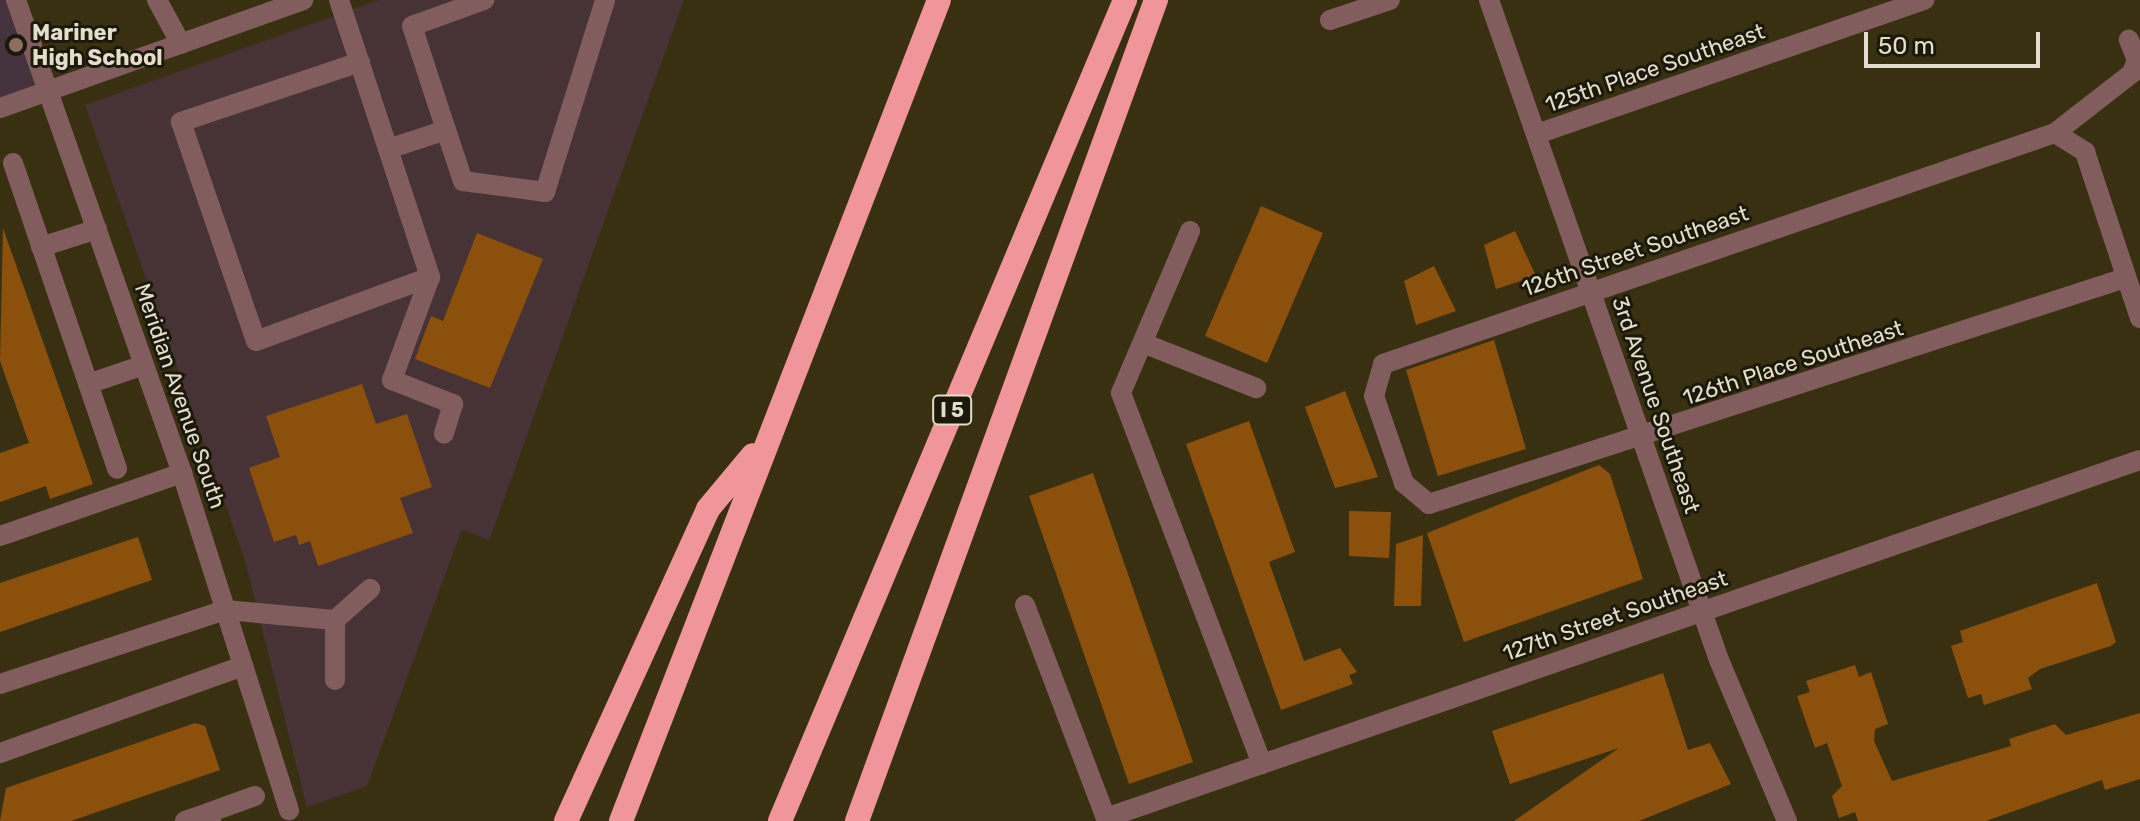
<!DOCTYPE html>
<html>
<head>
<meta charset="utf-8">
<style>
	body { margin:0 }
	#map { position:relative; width:2140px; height:821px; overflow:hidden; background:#393011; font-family:Rubik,sans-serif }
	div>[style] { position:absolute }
	.industrial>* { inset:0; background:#473235 }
	.education>* { inset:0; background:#44323c }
	.building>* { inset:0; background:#8b500c }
	.minor>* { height:20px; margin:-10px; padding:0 10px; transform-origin:10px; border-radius:10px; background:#825d5e }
	.highway>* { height:24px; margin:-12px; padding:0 12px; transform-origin:12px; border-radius:12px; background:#f0969b }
	.dots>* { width:22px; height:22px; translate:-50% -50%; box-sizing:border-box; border:4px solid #1c190b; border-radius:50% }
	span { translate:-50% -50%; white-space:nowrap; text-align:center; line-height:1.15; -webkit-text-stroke:6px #1c190b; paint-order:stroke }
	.shield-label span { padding:2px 6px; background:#1c190b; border:2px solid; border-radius:6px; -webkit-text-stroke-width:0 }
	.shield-label { font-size:20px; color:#e3decc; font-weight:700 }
	.poi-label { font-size:22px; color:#e3decc; font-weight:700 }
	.left { translate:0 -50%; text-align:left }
	.street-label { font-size:22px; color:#e3decc }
	.scale { position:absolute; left:1864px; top:32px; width:176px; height:36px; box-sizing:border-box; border:4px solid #e3decc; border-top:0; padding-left:10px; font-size:24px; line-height:28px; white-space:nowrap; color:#e3decc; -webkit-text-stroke:6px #1c190b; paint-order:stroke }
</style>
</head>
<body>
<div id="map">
	<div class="industrial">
		<div style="clip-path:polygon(379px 0,684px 0,489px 541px,462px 529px,367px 786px,307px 807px,245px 561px,85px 105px)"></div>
	</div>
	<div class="education">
		<div style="clip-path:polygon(0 0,16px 0,49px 91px,0 108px)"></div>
	</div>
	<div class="building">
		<div style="clip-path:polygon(1261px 206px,1323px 233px,1267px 363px,1205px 336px)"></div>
		<div style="clip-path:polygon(3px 228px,93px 484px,50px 499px,46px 486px,0 502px,0 453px,29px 443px,0 361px)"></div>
		<div style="clip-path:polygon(1515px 231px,1536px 276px,1496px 289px,1484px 245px)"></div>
		<div style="clip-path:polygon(477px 233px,543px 259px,490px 388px,415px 359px,431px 316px,443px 321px)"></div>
		<div style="clip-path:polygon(1434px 266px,1456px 311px,1416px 325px,1404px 281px)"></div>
		<div style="clip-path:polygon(1494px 340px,1526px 449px,1438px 476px,1406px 370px)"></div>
		<div style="clip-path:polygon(362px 384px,376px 424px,407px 414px,432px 487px,400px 498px,413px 533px,318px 566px,310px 541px,299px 545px,296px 535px,274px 542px,249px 468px,280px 457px,266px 416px)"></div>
		<div style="clip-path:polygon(1345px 391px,1378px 477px,1335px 488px,1305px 407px)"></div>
		<div style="clip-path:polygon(1249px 421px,1295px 552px,1269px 562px,1304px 661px,1340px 648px,1357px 672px,1349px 675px,1353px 684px,1281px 710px,1186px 444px)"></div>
		<div style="clip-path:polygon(1599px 465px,1610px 474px,1643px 579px,1464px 642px,1427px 533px)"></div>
		<div style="clip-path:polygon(1093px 473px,1193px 762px,1129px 784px,1029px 496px)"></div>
		<div style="clip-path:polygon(1349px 511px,1391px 512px,1389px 558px,1349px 556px)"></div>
		<div style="clip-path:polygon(1423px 535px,1421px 606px,1394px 606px,1396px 544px)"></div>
		<div style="clip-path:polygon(138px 537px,152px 580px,0 632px,0 583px)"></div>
		<div style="clip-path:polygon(2097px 583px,2116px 642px,2111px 646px,2040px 669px,2028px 678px,2032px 689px,1984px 705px,1981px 694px,1968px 698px,1951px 646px,1963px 642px,1960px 631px)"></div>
		<div style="clip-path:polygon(1855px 665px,1859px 677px,1871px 672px,1888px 724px,1875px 729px,1874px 741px,1892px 781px,2011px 746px,2009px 739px,2055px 724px,2066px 735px,2140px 713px,2140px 779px,2105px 790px,2102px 780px,1986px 821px,1858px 821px,1855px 812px,1839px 818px,1832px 796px,1842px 786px,1827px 743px,1815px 748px,1797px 696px,1810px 692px,1806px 681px)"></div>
		<div style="clip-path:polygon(1663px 673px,1688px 750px,1710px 743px,1731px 784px,1639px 821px,1514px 821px,1619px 748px,1510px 784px,1492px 731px)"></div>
		<div style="clip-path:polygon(195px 723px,205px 726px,220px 770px,71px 821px,0 821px,6px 788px)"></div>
	</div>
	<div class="minor">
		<div style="left:16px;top:0;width:501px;rotate:70.66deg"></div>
		<div style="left:182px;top:473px;width:354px;rotate:72.4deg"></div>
		<div style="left:157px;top:0;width:50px;rotate:61.4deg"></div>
		<div style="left:339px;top:0;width:292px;rotate:71.8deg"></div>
		<div style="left:430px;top:277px;width:110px;rotate:110.3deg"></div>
		<div style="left:392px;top:380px;width:66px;rotate:21.5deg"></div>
		<div style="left:453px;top:404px;width:31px;rotate:107deg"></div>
		<div style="left:1489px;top:0;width:699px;rotate:70.79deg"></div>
		<div style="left:1719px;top:660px;width:175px;rotate:67.1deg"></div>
		<div style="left:1330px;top:20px;width:63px;rotate:-18.4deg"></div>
		<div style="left:360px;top:62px;width:189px;rotate:161.5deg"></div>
		<div style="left:181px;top:122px;width:231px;rotate:71.1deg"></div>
		<div style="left:256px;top:341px;width:185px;rotate:-20.2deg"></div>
		<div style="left:0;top:108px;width:322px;rotate:-19.6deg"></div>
		<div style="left:446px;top:130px;width:54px;rotate:71.6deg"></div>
		<div style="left:463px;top:181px;width:83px;rotate:7.6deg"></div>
		<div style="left:545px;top:192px;width:201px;rotate:-72.6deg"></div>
		<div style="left:2055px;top:133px;width:36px;rotate:32deg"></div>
		<div style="left:2085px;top:152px;width:175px;rotate:71.7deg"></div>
		<div style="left:1537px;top:134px;width:410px;rotate:-19.1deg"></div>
		<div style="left:388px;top:149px;width:61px;rotate:-18.1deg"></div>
		<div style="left:446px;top:130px;width:109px;rotate:-108.1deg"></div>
		<div style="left:412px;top:26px;width:77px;rotate:-19.9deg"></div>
		<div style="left:13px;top:163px;width:323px;rotate:71.2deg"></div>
		<div style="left:1190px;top:231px;width:176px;rotate:113.1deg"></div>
		<div style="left:1121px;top:393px;width:397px;rotate:69.2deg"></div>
		<div style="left:41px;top:247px;width:59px;rotate:-17.8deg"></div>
		<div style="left:2125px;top:278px;width:732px;rotate:162.01deg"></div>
		<div style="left:1429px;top:504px;width:33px;rotate:-140deg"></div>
		<div style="left:1404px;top:483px;width:92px;rotate:-109deg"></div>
		<div style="left:1374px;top:396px;width:33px;rotate:-74deg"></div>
		<div style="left:1383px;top:364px;width:711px;rotate:-18.97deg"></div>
		<div style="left:2055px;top:133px;width:98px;rotate:-37.9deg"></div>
		<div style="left:2132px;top:73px;width:14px;rotate:-69deg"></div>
		<div style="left:2137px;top:60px;width:22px;rotate:-112deg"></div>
		<div style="left:1143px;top:343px;width:122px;rotate:21.7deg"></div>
		<div style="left:88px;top:384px;width:59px;rotate:-18.7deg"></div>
		<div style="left:0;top:536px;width:193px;rotate:-19.1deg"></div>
		<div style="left:1025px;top:605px;width:231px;rotate:69.2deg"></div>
		<div style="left:335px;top:620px;width:47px;rotate:-41.5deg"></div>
		<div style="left:0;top:684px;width:237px;rotate:-18.2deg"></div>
		<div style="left:225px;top:610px;width:110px;rotate:5.2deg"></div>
		<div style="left:335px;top:620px;width:60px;rotate:90deg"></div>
		<div style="left:0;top:753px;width:258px;rotate:-19.7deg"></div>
		<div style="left:208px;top:813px;width:50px;rotate:-19.9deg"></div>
		<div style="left:1106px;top:818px;width:1094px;rotate:-19.1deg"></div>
		<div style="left:185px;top:821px;width:24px;rotate:-19deg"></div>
		<div style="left:208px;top:813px;width:9px;rotate:69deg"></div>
	</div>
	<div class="highway">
		<div style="left:566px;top:821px;width:343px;rotate:-65.5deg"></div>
		<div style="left:708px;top:509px;width:70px;rotate:-50.2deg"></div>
		<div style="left:621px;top:821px;width:880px;rotate:-68.83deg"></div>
		<div style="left:780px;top:821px;width:891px;rotate:-67.21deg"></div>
		<div style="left:857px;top:821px;width:874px;rotate:-69.99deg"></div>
	</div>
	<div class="dots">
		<div style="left:16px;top:45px;background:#8d6e63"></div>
	</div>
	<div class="shield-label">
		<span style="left:952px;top:410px">I 5</span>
	</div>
	<div class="poi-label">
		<span class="left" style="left:32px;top:45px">Mariner<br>High School</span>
	</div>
	<div class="street-label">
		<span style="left:1655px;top:68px;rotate:-19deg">125th Place Southeast</span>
		<span style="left:1635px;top:251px;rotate:-19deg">126th Street Southeast</span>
		<span style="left:1793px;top:363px;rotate:-18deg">126th Place Southeast</span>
		<span style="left:180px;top:396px;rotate:71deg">Meridian Avenue South</span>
		<span style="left:1656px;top:405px;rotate:71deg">3rd Avenue Southeast</span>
		<span style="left:1615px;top:616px;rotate:-19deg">127th Street Southeast</span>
	</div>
	<div class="scale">50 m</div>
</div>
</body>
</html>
